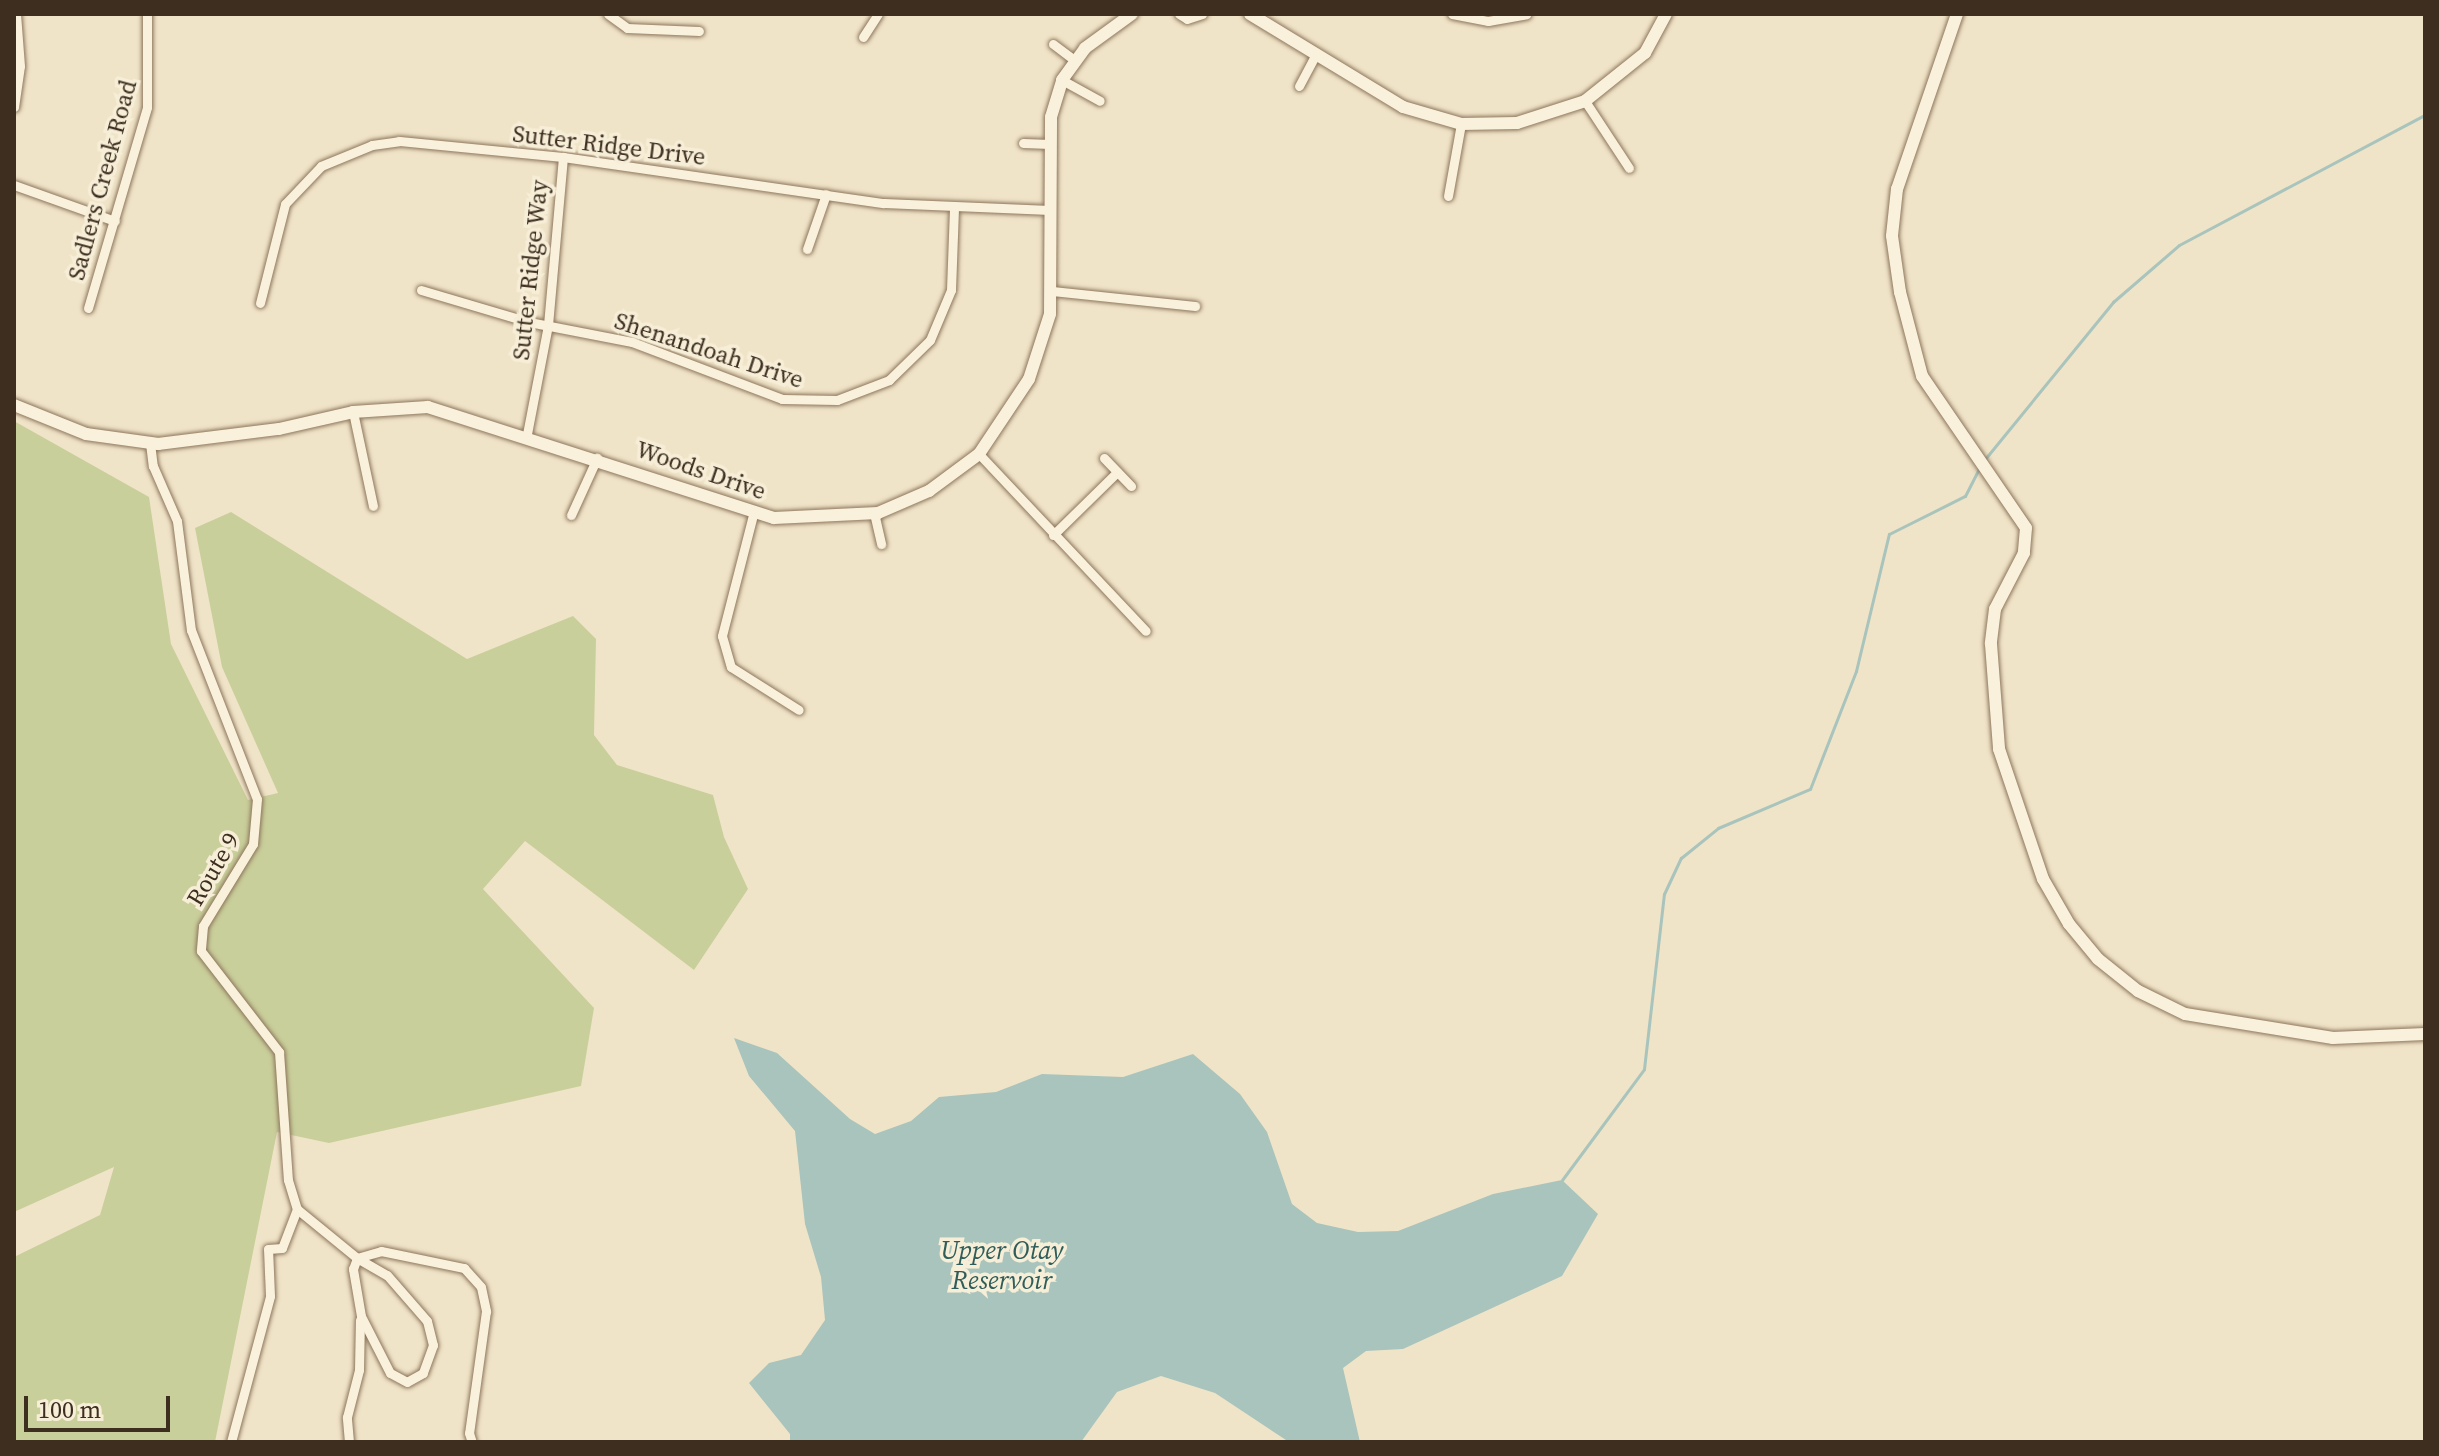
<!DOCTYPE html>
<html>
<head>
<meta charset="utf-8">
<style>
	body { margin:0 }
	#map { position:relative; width:2439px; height:1456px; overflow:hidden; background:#f0e4c8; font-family:"Source Serif 4",serif }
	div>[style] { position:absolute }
	.green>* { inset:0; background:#c9cf9b }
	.water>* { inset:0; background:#a9c4bc }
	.stream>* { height:3px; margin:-1.5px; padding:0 1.5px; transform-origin:1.5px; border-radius:1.5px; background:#a9c4bc }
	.roads { filter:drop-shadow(0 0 2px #8d765c) drop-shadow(0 0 2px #8d765c) }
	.minor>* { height:9px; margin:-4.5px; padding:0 4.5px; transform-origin:4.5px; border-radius:4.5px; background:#faf1dc }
	.tertiary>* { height:12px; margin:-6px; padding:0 6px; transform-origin:6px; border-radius:6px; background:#faf1dc }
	span { translate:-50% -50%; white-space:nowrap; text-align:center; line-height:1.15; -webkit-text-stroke:7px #f7eed8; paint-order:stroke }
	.street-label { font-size:24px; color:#3d2e20 }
	.water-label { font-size:26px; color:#2f5d5a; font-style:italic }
	.frame { position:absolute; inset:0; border:16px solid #3d2e20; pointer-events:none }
	.scale { position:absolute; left:24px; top:1396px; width:146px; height:36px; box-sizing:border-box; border:4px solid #3d2e20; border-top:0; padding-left:10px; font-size:24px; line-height:28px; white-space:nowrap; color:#3d2e20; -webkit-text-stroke:6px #f7eed8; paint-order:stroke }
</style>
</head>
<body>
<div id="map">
	<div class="green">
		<div style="clip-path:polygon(14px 421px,149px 497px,171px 644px,248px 800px,278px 793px,222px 667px,195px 528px,231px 512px,467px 659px,573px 616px,596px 639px,594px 735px,617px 765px,713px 795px,724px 837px,748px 889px,694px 970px,525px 841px,483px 889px,594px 1008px,581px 1086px,329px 1143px,277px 1132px,215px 1442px,14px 1442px,14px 1257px,100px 1215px,114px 1167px,14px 1212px)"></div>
	</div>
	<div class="water">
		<div style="clip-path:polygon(734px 1038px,777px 1053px,850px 1119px,875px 1134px,911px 1121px,939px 1097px,996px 1092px,1042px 1074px,1123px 1077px,1193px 1054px,1240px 1094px,1267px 1132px,1292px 1204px,1317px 1223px,1358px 1232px,1398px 1231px,1493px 1194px,1562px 1180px,1598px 1214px,1562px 1276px,1403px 1349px,1366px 1351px,1343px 1368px,1360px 1442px,1289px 1442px,1215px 1393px,1161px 1376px,1117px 1392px,1081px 1442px,790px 1442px,790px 1434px,749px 1383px,769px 1363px,801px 1355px,825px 1320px,821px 1277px,805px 1224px,795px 1131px,749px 1076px)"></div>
	</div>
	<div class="stream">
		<div style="left:1985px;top:459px;width:203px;rotate:-50.8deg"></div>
		<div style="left:2113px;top:302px;width:87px;rotate:-40.8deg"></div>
		<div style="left:2179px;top:245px;width:278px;rotate:-27.9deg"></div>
		<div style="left:1562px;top:1180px;width:138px;rotate:-53.5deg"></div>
		<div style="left:1644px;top:1069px;width:176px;rotate:-83.5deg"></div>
		<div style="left:1664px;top:894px;width:40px;rotate:-65deg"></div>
		<div style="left:1681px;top:858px;width:48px;rotate:-39deg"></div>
		<div style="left:1718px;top:828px;width:100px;rotate:-23deg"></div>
		<div style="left:1810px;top:789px;width:127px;rotate:-68.7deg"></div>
		<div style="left:1856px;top:671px;width:141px;rotate:-76.5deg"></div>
		<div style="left:1889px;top:534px;width:85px;rotate:-26.6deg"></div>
		<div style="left:1965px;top:496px;width:30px;rotate:-63deg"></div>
	</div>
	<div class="roads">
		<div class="minor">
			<div style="left:608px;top:14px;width:24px;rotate:36deg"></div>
			<div style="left:627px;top:28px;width:72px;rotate:2.4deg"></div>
			<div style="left:1179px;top:14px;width:9px;rotate:32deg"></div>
			<div style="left:1187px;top:19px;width:16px;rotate:-18deg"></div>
			<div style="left:1452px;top:14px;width:37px;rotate:11deg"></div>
			<div style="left:1488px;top:21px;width:39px;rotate:-10deg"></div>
			<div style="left:863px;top:37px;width:27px;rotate:-57deg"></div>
			<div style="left:1053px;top:44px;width:26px;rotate:37deg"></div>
			<div style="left:1062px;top:80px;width:43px;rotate:28.9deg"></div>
			<div style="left:1299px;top:86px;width:36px;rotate:-62deg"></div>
			<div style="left:1585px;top:101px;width:80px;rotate:56.7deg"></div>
			<div style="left:14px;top:107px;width:41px;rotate:-81.7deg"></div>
			<div style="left:20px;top:66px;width:52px;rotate:-94.4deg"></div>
			<div style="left:1023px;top:143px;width:27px;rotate:2deg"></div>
			<div style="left:14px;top:185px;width:107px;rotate:19.6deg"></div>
			<div style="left:1448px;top:196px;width:73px;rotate:-79.8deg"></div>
			<div style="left:807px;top:249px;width:58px;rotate:-70.9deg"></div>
			<div style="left:421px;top:290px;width:113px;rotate:16.5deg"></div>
			<div style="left:529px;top:322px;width:105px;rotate:11deg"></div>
			<div style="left:632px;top:342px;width:160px;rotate:20.8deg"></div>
			<div style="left:782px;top:399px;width:55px;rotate:1deg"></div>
			<div style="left:837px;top:400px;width:56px;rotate:-21deg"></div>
			<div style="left:889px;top:380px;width:57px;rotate:-44.3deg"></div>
			<div style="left:930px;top:340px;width:54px;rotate:-67.2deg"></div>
			<div style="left:951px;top:290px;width:82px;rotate:-87.9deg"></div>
			<div style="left:1052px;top:291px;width:144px;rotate:6deg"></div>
			<div style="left:260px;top:303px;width:102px;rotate:-75.8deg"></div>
			<div style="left:285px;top:204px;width:52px;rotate:-46.5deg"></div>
			<div style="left:321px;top:166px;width:55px;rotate:-22.4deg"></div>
			<div style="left:372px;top:145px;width:27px;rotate:-8deg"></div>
			<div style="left:399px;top:141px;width:165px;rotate:5.6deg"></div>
			<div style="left:563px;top:157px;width:324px;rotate:8.2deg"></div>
			<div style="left:884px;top:203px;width:166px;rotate:2.4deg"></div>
			<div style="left:88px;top:308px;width:209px;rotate:-73.6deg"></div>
			<div style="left:147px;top:107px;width:93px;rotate:-90deg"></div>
			<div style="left:353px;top:412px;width:96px;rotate:78deg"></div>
			<div style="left:527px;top:434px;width:111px;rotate:-79.1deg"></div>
			<div style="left:548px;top:325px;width:169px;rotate:-84.9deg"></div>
			<div style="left:150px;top:443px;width:23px;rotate:83deg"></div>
			<div style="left:153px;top:466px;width:60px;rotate:66.4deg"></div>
			<div style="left:177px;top:521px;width:110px;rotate:82.7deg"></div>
			<div style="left:191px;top:630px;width:181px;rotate:68.7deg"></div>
			<div style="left:257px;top:799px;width:45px;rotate:95.1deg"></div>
			<div style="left:253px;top:844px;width:96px;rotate:121.4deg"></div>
			<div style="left:203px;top:926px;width:25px;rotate:95deg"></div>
			<div style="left:201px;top:951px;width:128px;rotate:52.3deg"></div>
			<div style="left:279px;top:1052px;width:128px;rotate:86deg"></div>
			<div style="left:288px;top:1180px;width:30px;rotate:73deg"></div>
			<div style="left:297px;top:1209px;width:77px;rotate:39.2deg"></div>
			<div style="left:357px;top:1258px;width:34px;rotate:30deg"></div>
			<div style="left:387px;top:1275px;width:61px;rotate:49deg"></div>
			<div style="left:427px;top:1321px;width:25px;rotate:76deg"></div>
			<div style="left:433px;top:1345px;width:30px;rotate:110deg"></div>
			<div style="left:423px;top:1373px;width:18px;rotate:151deg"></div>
			<div style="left:407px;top:1382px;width:19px;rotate:-152deg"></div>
			<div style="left:390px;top:1373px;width:64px;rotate:-117deg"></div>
			<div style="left:361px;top:1316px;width:48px;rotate:-99.7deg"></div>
			<div style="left:353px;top:1269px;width:12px;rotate:-70deg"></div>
			<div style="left:357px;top:1258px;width:25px;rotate:-16deg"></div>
			<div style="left:381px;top:1251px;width:85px;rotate:11.6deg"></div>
			<div style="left:464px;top:1268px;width:25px;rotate:48deg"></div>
			<div style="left:481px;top:1287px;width:25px;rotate:78deg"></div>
			<div style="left:486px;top:1311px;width:123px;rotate:97.9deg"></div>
			<div style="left:469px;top:1433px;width:9px;rotate:72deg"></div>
			<div style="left:979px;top:454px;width:243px;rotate:46.7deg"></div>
			<div style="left:1104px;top:458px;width:39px;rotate:46deg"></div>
			<div style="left:754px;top:511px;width:129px;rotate:104.4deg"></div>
			<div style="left:722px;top:636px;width:32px;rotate:74deg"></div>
			<div style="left:731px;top:667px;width:80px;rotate:32.3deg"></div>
			<div style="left:874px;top:513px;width:32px;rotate:77deg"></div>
			<div style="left:571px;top:515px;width:63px;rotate:-65.5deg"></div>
			<div style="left:1053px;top:535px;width:90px;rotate:-44.5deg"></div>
			<div style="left:231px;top:1442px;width:151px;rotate:-75deg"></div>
			<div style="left:270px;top:1296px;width:47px;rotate:-92.4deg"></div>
			<div style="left:268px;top:1249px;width:14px;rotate:-4deg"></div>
			<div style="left:282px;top:1248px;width:42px;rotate:-69deg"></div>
			<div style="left:349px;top:1442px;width:25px;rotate:-95deg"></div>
			<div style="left:347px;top:1417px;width:49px;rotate:-75.7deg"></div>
			<div style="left:359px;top:1370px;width:50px;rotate:-88.9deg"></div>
		</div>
		<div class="tertiary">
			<div style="left:1250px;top:14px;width:179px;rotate:31.3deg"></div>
			<div style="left:1403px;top:107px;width:60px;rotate:16.3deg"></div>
			<div style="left:1461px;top:124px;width:56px;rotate:-1deg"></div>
			<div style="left:1517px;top:123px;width:71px;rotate:-17.9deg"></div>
			<div style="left:1585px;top:101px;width:77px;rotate:-38.7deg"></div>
			<div style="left:1645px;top:53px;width:44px;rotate:-61.7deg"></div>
			<div style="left:1957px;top:14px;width:185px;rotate:108.9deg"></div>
			<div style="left:1897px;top:189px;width:47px;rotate:96.1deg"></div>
			<div style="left:1892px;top:236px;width:57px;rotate:81.9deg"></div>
			<div style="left:1900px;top:292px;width:87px;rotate:75.3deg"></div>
			<div style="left:1922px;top:376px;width:184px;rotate:55.6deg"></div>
			<div style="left:2026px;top:528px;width:25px;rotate:95deg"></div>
			<div style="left:2024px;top:553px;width:63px;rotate:117.4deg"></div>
			<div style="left:1995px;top:609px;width:35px;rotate:97deg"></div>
			<div style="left:1991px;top:644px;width:105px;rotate:85.6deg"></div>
			<div style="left:1999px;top:749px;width:137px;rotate:71.3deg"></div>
			<div style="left:2043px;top:879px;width:52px;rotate:60deg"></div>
			<div style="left:2069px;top:924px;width:45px;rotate:50.4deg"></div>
			<div style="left:2098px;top:959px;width:51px;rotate:38.7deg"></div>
			<div style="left:2138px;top:991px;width:52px;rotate:26.1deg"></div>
			<div style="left:2185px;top:1014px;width:150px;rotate:9.2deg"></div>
			<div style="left:2333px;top:1038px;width:92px;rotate:-2.5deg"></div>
			<div style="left:14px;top:405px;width:78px;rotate:21.9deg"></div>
			<div style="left:86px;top:434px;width:73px;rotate:7.9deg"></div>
			<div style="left:158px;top:444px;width:122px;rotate:-7.1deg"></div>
			<div style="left:279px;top:429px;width:76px;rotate:-12.9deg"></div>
			<div style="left:353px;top:412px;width:75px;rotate:-3.8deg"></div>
			<div style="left:428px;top:407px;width:363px;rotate:17.8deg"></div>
			<div style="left:774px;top:518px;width:104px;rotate:-2.8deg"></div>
			<div style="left:878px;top:513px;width:56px;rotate:-23.3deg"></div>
			<div style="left:929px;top:491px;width:62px;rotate:-36.5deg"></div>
			<div style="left:979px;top:454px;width:90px;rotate:-56.3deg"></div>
			<div style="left:1029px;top:379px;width:68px;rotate:-72.1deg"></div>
			<div style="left:1050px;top:314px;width:197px;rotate:-89.7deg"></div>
			<div style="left:1051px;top:117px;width:39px;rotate:-73deg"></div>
			<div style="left:1062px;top:80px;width:39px;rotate:-54deg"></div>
			<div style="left:1085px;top:48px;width:58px;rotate:-35.9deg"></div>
		</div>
	</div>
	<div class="street-label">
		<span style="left:609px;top:145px;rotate:7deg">Sutter Ridge Drive</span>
		<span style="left:102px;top:180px;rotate:-75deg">Sadlers Creek Road</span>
		<span style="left:530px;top:270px;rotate:-84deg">Sutter Ridge Way</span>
		<span style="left:709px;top:350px;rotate:18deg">Shenandoah Drive</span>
		<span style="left:701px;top:470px;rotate:19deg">Woods Drive</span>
		<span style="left:213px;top:869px;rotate:-60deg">Route 9</span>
	</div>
	<div class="water-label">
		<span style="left:1002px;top:1266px">Upper Otay<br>Reservoir</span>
	</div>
	<div class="frame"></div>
	<div class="scale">100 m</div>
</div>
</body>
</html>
